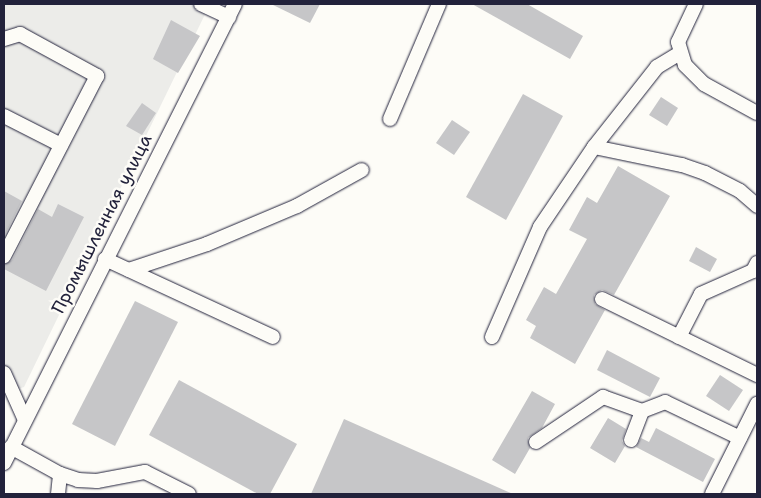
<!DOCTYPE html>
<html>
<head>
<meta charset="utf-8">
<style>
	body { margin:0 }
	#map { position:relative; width:761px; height:498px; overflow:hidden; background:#fdfcf7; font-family:"Shantell Sans",sans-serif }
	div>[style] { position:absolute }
	.built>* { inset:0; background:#ecece9 }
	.building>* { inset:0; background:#c6c6c8 }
	.roads { filter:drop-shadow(0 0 1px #22223b) drop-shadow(0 0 1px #22223b) }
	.minor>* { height:14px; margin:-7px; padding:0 7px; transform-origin:7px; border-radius:7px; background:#fdfcf7 }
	span { translate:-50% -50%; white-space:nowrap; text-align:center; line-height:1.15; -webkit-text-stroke:5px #fdfcf7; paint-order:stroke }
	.street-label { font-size:18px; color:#22223b }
	.frame { position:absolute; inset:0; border:5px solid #22223b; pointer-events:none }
</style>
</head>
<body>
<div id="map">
	<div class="built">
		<div style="clip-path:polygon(4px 4px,210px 4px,24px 387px,4px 394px)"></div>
	</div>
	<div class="building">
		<div style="clip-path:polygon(271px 4px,320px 4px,310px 23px)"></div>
		<div style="clip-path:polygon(472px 4px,527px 4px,583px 36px,570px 59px)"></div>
		<div style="clip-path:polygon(171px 20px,200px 36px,178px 73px,153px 59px)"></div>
		<div style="clip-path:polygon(523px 94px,563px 116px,506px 220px,466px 197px)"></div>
		<div style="clip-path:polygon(661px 97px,678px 108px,667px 126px,649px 115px)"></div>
		<div style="clip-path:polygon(142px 103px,156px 113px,142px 135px,126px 126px)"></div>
		<div style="clip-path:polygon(452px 120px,470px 132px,454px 155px,436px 143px)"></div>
		<div style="clip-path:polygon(618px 166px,670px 196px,614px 295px,602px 290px,594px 295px,595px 304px,605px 310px,575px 364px,530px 338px,536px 326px,526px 320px,544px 287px,556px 294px,587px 239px,569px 230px,587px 197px,597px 203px)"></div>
		<div style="clip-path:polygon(4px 191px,22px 201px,4px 237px)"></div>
		<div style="clip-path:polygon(58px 204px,84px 217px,46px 291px,4px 269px,4px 265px,12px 260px,38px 209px,52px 217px)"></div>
		<div style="clip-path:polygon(696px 247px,717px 259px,710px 272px,689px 261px)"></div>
		<div style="clip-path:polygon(135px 301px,178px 322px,115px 446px,72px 424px)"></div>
		<div style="clip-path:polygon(607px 350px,660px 378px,650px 397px,597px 370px)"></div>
		<div style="clip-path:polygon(720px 375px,743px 390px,729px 411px,706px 396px)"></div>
		<div style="clip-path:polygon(179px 380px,297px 444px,270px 494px,258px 494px,149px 435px)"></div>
		<div style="clip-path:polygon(532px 391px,555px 404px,542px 428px,528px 438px,530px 448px,515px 474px,492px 460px)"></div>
		<div style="clip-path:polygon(608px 418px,626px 429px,622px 441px,625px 446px,615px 463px,590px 448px)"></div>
		<div style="clip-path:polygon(344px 419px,513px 494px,311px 494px)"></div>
		<div style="clip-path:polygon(656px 428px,715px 459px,703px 482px,636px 447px,641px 438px,649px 442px)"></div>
	</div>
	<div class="roads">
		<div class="minor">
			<div style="left:201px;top:4px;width:31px;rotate:25deg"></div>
			<div style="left:696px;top:4px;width:42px;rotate:115.3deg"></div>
			<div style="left:678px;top:42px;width:24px;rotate:73deg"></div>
			<div style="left:685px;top:65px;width:27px;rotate:45deg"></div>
			<div style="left:704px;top:84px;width:60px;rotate:28.7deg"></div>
			<div style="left:4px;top:39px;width:17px;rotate:-17deg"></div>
			<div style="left:20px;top:34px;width:88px;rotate:28.6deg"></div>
			<div style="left:97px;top:76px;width:203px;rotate:117.3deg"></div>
			<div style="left:680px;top:53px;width:27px;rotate:149deg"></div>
			<div style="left:657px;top:67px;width:102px;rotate:128.2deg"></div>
			<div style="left:594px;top:147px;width:90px;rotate:11.6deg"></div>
			<div style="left:682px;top:165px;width:24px;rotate:19deg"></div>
			<div style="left:705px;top:173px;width:39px;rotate:27deg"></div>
			<div style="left:740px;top:191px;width:23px;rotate:41deg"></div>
			<div style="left:4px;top:116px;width:64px;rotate:27deg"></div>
			<div style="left:390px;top:119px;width:125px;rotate:-66.9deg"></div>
			<div style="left:105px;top:259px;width:185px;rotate:24.9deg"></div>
			<div style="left:129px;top:270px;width:82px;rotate:-18.4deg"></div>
			<div style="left:207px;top:244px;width:98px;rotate:-22.9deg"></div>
			<div style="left:297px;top:206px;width:74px;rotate:-29deg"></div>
			<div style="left:602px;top:299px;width:173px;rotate:26.1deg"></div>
			<div style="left:492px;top:337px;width:120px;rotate:-66.4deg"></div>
			<div style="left:540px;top:227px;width:97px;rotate:-56deg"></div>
			<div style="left:679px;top:337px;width:48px;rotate:-62.9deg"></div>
			<div style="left:701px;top:294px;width:57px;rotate:-23.9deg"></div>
			<div style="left:753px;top:271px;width:9px;rotate:-63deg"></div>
			<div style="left:4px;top:373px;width:51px;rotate:65.9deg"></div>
			<div style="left:631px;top:440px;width:31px;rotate:-69deg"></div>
			<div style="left:536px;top:442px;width:81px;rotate:-33.9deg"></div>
			<div style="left:603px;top:397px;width:41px;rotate:19.7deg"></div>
			<div style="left:642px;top:411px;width:25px;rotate:-21deg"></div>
			<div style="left:665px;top:402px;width:83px;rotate:25.6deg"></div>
			<div style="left:11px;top:447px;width:56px;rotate:28.9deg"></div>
			<div style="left:60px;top:474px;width:19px;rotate:18deg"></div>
			<div style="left:78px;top:480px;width:19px;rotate:3deg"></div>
			<div style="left:97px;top:481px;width:49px;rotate:-10.6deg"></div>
			<div style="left:145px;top:472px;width:49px;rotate:26.6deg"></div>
			<div style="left:4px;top:463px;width:514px;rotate:-63.29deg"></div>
			<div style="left:58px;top:494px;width:20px;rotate:-84deg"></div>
			<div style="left:712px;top:494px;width:101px;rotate:-63.4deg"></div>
		</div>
	</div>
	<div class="street-label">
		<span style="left:102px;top:224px;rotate:-63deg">Промышленная улица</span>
	</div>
	<div class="frame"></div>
</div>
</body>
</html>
